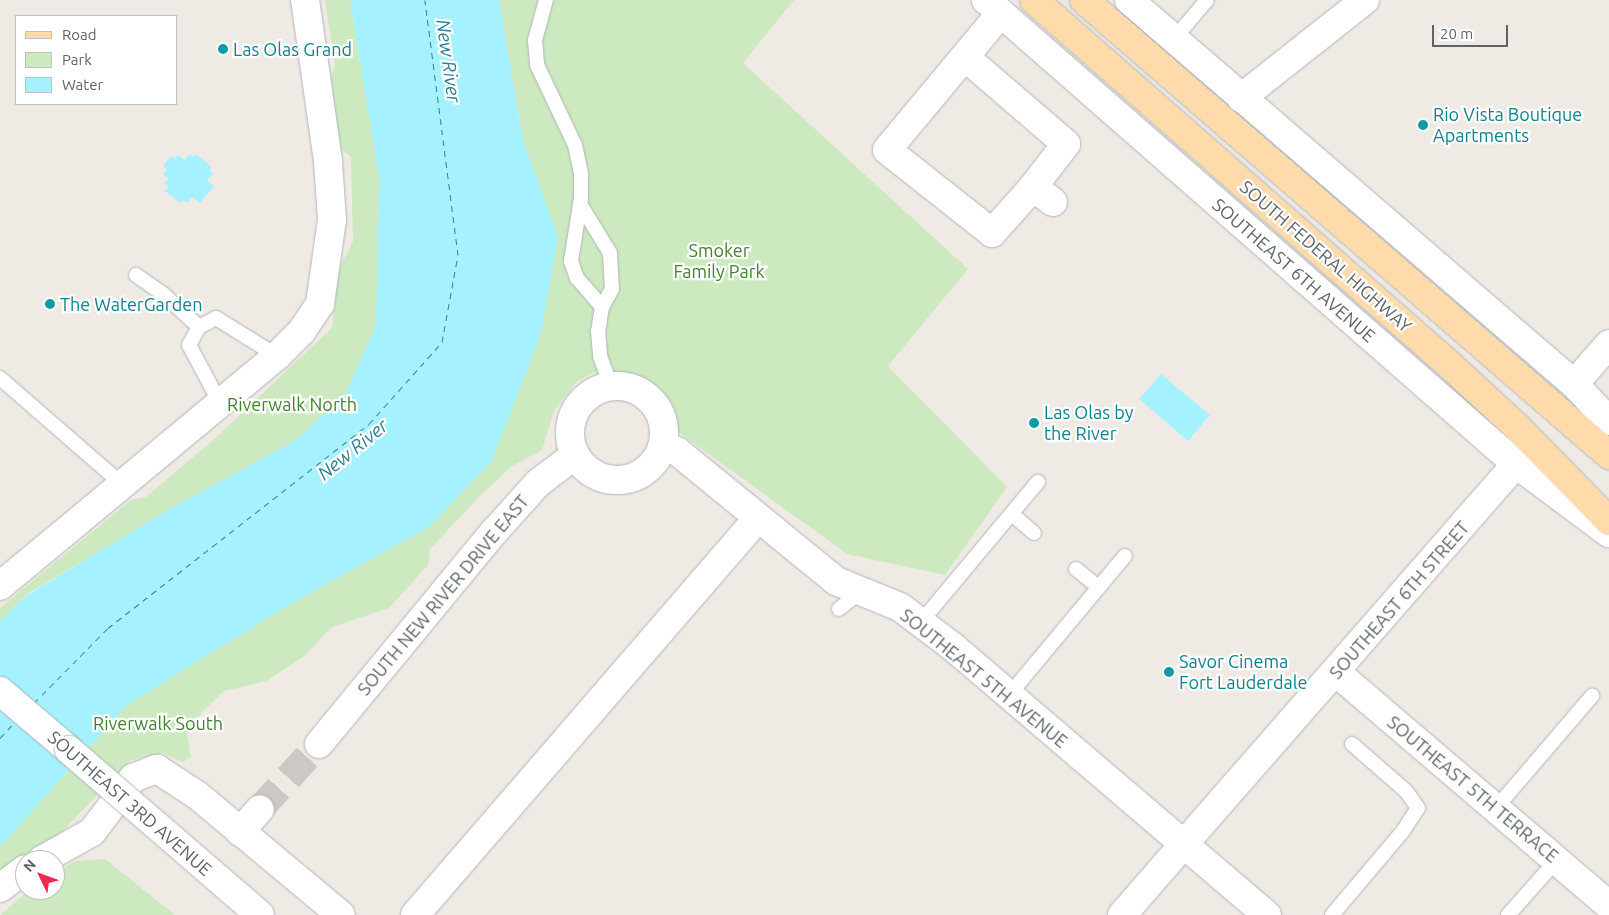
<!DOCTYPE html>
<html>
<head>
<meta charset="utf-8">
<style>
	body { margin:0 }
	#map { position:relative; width:1609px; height:915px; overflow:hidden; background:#f0eae5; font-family:Ubuntu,sans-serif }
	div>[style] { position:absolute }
	.green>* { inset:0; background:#cce9c0 }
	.water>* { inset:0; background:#a6f1ff }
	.ferry>* { height:1px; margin-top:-0.5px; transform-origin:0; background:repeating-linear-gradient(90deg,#317e94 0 6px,transparent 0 11px) }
	.minor-tunnel>* { height:28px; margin-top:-14px; transform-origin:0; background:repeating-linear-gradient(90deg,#cbc8c6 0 28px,transparent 0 42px) }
	.roads { filter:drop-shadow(0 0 1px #b0b6b9) drop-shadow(0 0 1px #b0b6b9) }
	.service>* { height:14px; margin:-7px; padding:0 7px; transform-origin:7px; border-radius:7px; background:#fff }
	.minor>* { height:28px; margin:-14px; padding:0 14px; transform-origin:14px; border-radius:14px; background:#fff }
	.minor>.ring { margin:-14px; padding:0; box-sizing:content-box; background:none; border:28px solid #fff; border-radius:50% }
	.secondary>* { height:28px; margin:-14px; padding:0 14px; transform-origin:14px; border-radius:14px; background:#fff }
	.primary>* { height:28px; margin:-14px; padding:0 14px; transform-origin:14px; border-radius:14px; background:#ffdaab }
	.bridges { filter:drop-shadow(0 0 1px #b1b8bb) drop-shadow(0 0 1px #b1b8bb) }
	.secondary-bridge>* { height:28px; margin:-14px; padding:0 14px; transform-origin:14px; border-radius:14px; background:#fff }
	.dots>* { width:14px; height:14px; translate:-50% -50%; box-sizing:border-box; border:2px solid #fff; border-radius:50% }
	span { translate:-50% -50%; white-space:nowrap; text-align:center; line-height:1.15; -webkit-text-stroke:4.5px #fff; paint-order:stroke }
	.culture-label { font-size:18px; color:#0d838f }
	.left { translate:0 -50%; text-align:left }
	.park-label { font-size:18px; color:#42842e }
	.street-label { font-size:18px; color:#5d6467 }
	.water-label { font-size:19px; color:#317e94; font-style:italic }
	.legend { position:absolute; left:15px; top:15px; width:162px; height:90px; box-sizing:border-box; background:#fff; border:1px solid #bec1c2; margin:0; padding:6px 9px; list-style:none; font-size:15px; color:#5d6467 }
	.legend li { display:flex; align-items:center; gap:10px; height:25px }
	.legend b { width:25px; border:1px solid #bec1c2 }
	.north { position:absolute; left:15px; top:850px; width:50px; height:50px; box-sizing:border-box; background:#fff; border:1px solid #bec1c2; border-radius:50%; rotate:312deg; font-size:14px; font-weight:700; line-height:20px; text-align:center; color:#5d6467 }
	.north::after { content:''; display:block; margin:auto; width:18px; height:22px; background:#f62550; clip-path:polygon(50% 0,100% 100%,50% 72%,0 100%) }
	.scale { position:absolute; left:1432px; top:25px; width:76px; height:22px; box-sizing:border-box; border:2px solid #5d6467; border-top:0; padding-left:6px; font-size:15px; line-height:18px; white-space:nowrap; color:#5d6467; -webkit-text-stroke:4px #fff; paint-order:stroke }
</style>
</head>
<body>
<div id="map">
	<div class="green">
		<div style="clip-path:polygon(325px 0,350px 0,379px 179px,376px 326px,345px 394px,296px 440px,166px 511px,27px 594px,0 621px,0 608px,131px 500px,146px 497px,211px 442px,332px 328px,338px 271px,353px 241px,351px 157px,337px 146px,330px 81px,335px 65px)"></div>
		<div style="clip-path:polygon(499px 0,794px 0,743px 63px,968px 269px,888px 366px,1007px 487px,945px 575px,847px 554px,595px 372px,576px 382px,554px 411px,542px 450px,512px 466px,479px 497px,430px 549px,428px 565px,389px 608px,332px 627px,304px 656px,266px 681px,224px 691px,202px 712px,187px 733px,191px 757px,183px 762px,163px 753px,131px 760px,54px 840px,0 874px,0 847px,127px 705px,287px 606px,558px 238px,523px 140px)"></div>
		<div style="clip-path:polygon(105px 859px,175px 915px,0 915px,29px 890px,55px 890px,55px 874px,75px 861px)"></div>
	</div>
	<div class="water">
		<div style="clip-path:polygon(350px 0,499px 0,523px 140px,558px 237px,541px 333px,492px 461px,429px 527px,287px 606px,127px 705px,0 847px,0 621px,27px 595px,166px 511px,296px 440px,345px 394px,376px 326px,379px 179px)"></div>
		<div style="clip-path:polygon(190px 154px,193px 157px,196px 154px,212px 167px,209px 170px,213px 173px,207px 180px,214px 186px,200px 203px,192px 197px,187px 203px,183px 200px,180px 203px,165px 191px,169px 187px,164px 183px,169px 179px,163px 174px,167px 170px,163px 166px,171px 156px,175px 159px,178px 155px,184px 160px)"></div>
		<div style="clip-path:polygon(1161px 374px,1210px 415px,1188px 441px,1139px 399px)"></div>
	</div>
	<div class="ferry">
		<div style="left:34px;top:703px;width:105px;rotate:-45.4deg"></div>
		<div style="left:108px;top:628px;width:331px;rotate:-38deg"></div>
		<div style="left:369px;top:424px;width:110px;rotate:-48.3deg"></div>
		<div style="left:442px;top:342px;width:88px;rotate:-79.6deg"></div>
		<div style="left:458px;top:255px;width:257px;rotate:-97.4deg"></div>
		<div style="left:0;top:738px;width:22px;rotate:-47deg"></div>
	</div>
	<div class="minor-tunnel">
		<div style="left:260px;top:809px;width:88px;rotate:-47.8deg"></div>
	</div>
	<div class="roads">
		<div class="service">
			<div style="left:546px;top:0;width:41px;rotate:105.4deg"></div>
			<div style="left:535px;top:40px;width:25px;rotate:85deg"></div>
			<div style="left:537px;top:65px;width:89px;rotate:64.6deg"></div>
			<div style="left:575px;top:145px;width:30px;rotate:78deg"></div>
			<div style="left:581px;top:174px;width:24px;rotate:90deg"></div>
			<div style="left:581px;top:198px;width:64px;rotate:99deg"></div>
			<div style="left:571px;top:261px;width:18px;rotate:71deg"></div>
			<div style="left:577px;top:278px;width:38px;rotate:49deg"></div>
			<div style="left:1174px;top:39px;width:51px;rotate:-49.8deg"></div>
			<div style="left:580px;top:204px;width:57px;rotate:58.5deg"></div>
			<div style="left:610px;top:253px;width:36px;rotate:87deg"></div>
			<div style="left:612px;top:289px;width:21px;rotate:119deg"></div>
			<div style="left:602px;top:307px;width:24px;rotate:99deg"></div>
			<div style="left:598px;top:331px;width:25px;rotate:85deg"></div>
			<div style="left:600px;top:356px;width:32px;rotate:70deg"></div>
			<div style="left:136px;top:275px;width:33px;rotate:35deg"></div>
			<div style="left:163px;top:294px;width:49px;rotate:42.5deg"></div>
			<div style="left:0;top:378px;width:163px;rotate:41deg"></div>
			<div style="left:220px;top:403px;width:66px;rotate:-118.1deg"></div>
			<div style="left:189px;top:345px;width:21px;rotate:-61deg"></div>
			<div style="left:199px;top:327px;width:19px;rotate:-28deg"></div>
			<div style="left:216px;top:318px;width:72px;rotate:31.9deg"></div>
			<div style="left:1012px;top:514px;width:29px;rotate:41deg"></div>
			<div style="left:1076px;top:569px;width:28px;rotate:39deg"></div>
			<div style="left:839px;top:609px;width:28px;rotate:-39deg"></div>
			<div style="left:920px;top:623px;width:184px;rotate:-50.1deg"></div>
			<div style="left:1009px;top:695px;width:181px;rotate:-50.2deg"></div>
			<div style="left:1496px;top:808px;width:148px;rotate:-49.4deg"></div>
			<div style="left:1332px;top:915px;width:110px;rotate:-49.8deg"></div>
			<div style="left:1403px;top:831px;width:27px;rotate:-57deg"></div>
			<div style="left:1418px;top:808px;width:19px;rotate:-125deg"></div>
			<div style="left:1407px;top:792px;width:73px;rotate:-138.9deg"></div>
			<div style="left:1508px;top:915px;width:74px;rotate:-48.3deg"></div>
		</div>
		<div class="minor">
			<div style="left:986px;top:0;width:704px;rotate:41.2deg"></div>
			<div style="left:1516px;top:464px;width:116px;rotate:36.6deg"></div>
			<div style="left:1129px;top:0;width:588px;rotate:40.79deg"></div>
			<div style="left:1574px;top:384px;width:51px;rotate:46.6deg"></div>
			<div style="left:1001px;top:13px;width:178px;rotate:129.8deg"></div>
			<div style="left:887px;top:150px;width:134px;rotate:38.3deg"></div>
			<div style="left:992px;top:233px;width:62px;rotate:-48.3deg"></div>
			<div style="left:1033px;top:187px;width:25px;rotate:37deg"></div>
			<div style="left:965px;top:57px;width:133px;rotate:40.7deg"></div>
			<div style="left:1066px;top:144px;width:54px;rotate:127.5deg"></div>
			<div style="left:1241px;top:98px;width:158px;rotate:-38.3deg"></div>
			<div style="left:1574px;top:384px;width:53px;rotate:-48.8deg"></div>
			<div class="ring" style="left:570px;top:386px;width:66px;height:66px"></div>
			<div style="left:663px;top:444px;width:17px;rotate:28deg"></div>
			<div style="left:678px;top:452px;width:204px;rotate:39.2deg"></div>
			<div style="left:836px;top:581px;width:69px;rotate:22.1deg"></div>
			<div style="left:900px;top:607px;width:66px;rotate:37deg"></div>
			<div style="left:953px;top:647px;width:413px;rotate:40.5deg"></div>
			<div style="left:0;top:586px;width:360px;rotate:-39.7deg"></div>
			<div style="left:277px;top:356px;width:34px;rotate:-45deg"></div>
			<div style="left:301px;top:332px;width:34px;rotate:-56deg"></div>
			<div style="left:320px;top:304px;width:85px;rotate:-81.9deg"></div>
			<div style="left:332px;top:220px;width:59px;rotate:-93.9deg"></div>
			<div style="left:328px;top:161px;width:163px;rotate:-98.1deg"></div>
			<div style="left:1337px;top:673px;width:358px;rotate:40.5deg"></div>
			<div style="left:319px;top:744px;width:275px;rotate:-50.5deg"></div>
			<div style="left:494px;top:532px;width:66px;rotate:-48.1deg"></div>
			<div style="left:538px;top:483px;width:46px;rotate:-37.1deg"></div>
			<div style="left:240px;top:832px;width:30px;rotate:-49deg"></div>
			<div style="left:42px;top:860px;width:57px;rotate:-29.2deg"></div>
			<div style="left:92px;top:832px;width:68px;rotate:-52.8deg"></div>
			<div style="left:133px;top:778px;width:26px;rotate:-21deg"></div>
			<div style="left:157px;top:769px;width:48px;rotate:33deg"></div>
			<div style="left:197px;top:795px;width:187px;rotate:39.8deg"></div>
			<div style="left:0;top:888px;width:31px;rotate:-37deg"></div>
			<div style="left:415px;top:915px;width:525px;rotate:-49.17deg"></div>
			<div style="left:1122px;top:915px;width:599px;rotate:-48.86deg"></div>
		</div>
		<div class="secondary">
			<div style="left:0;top:691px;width:91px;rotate:40.5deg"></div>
		</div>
		<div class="primary">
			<div style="left:1034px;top:0;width:556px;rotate:41.28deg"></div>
			<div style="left:1452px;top:367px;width:88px;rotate:42.7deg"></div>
			<div style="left:1517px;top:427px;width:132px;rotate:45.6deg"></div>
			<div style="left:1084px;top:0;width:695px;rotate:40.91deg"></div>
		</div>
	</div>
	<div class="bridges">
		<div class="secondary-bridge">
			<div style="left:69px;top:750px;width:252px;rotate:40.8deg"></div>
		</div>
	</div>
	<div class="dots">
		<div style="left:223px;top:49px;background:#0f9aa8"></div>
		<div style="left:1423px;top:125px;background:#0f9aa8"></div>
		<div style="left:50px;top:304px;background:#0f9aa8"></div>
		<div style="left:1034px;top:423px;background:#0f9aa8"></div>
		<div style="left:1169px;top:672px;background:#0f9aa8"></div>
	</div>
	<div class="culture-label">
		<span class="left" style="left:233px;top:49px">Las Olas Grand</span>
		<span class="left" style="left:1433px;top:125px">Rio Vista Boutique<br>Apartments</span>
		<span class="left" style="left:60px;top:304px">The WaterGarden</span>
		<span class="left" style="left:1044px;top:423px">Las Olas by<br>the River</span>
		<span class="left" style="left:1179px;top:672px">Savor Cinema<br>Fort Lauderdale</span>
	</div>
	<div class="park-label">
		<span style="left:719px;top:261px">Smoker<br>Family Park</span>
		<span style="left:292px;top:404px">Riverwalk North</span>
		<span style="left:158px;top:723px">Riverwalk South</span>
	</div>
	<div class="street-label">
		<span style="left:1326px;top:256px;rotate:41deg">SOUTH FEDERAL HIGHWAY</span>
		<span style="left:1294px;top:270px;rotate:41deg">SOUTHEAST 6TH AVENUE</span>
		<span style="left:443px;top:595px;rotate:-50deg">SOUTH NEW RIVER DRIVE EAST</span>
		<span style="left:1399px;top:600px;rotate:-49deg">SOUTHEAST 6TH STREET</span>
		<span style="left:984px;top:678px;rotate:39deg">SOUTHEAST 5TH AVENUE</span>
		<span style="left:1473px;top:789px;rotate:40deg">SOUTHEAST 5TH TERRACE</span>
		<span style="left:130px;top:803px;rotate:41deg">SOUTHEAST 3RD AVENUE</span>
	</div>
	<div class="water-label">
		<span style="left:448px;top:61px;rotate:82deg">New River</span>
		<span style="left:353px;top:450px;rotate:-39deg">New River</span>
	</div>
	<ul class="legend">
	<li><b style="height:6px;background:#ffdaab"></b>Road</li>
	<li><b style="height:14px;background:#cce9c0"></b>Park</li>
	<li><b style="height:14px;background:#a6f1ff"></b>Water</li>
	</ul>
	<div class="north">N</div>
	<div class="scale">20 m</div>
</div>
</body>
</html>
